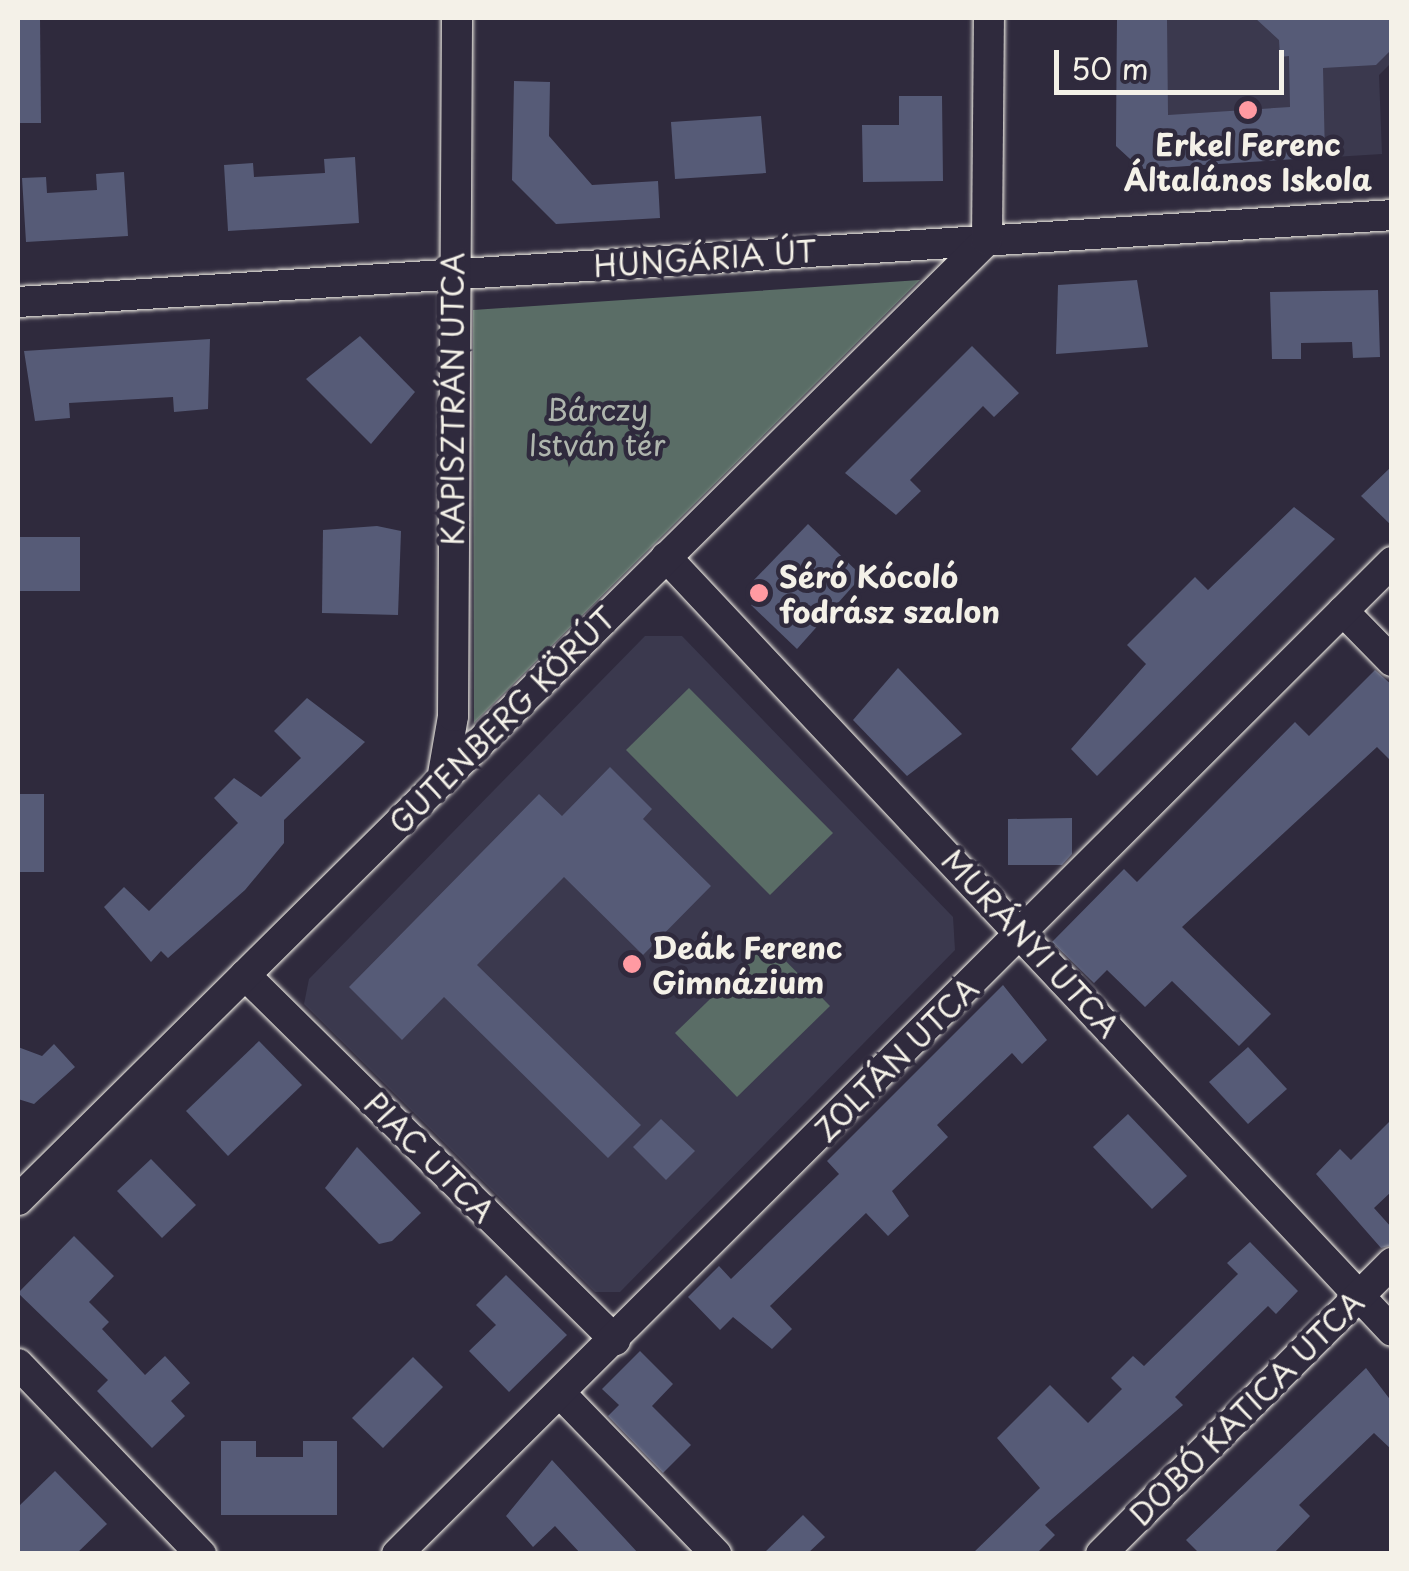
<!DOCTYPE html>
<html>
<head>
<meta charset="utf-8">
<style>
	body { margin:0 }
	#map { position:relative; width:1409px; height:1571px; overflow:hidden; background:#2f2a3d; font-family:"Playpen Sans",sans-serif }
	div>[style] { position:absolute }
	.built>* { inset:0; background:#3b394e }
	.green>* { inset:0; background:#5a6d66 }
	.building>* { inset:0; background:#565b77 }
	.roads { filter:drop-shadow(0 0 2px #f4f1e8) drop-shadow(0 0 2px #f4f1e8) }
	.street>* { height:30px; margin:-15px; padding:0 15px; transform-origin:15px; border-radius:15px; background:#2f2a3d }
	.dots>* { width:28px; height:28px; translate:-50% -50%; box-sizing:border-box; border:5px solid #2f2a3d; border-radius:50% }
	span { translate:-50% -50%; white-space:nowrap; text-align:center; line-height:1.15; -webkit-text-stroke:9px #2f2a3d; paint-order:stroke }
	.poi-label { font-size:30px; color:#f4f1e8; font-weight:700 }
	.left { translate:0 -50%; text-align:left }
	.street-label { font-size:30px; color:#f4f1e8 }
	.park-label { font-size:30px; color:#afb6ae }
	.frame { position:absolute; inset:0; border:20px solid #f4f1e8; pointer-events:none }
	.scale { position:absolute; left:1054px; top:50px; width:230px; height:45px; box-sizing:border-box; border:5px solid #f4f1e8; border-top:0; padding-left:12px; font-size:30px; line-height:35px; white-space:nowrap; color:#f4f1e8; -webkit-text-stroke:8px #2f2a3d; paint-order:stroke }
</style>
</head>
<body>
<div id="map">
	<div class="built">
		<div style="clip-path:polygon(1117px 18px,1391px 18px,1391px 63px,1379px 75px,1382px 154px,1141px 169px,1116px 146px)"></div>
		<div style="clip-path:polygon(645px 636px,682px 636px,953px 917px,955px 950px,620px 1292px,595px 1292px,304px 1004px,309px 979px)"></div>
	</div>
	<div class="green">
		<div style="clip-path:polygon(920px 280px,641px 557px,474px 723px,473px 310px)"></div>
		<div style="clip-path:polygon(689px 688px,833px 833px,770px 895px,626px 750px)"></div>
		<div style="clip-path:polygon(768px 943px,830px 1006px,737px 1097px,675px 1033px)"></div>
	</div>
	<div class="building">
		<div style="clip-path:polygon(18px 18px,40px 18px,41px 123px,18px 123px)"></div>
		<div style="clip-path:polygon(1117px 18px,1167px 18px,1168px 115px,1290px 107px,1289px 56px,1280px 57px,1279px 40px,1255px 18px,1392px 18px,1392px 49px,1376px 65px,1323px 68px,1325px 157px,1141px 169px,1116px 146px)"></div>
		<div style="clip-path:polygon(514px 81px,550px 82px,549px 136px,592px 185px,658px 181px,660px 218px,556px 224px,512px 180px)"></div>
		<div style="clip-path:polygon(899px 96px,942px 96px,943px 181px,863px 182px,862px 125px,899px 125px)"></div>
		<div style="clip-path:polygon(761px 116px,766px 173px,675px 179px,671px 122px)"></div>
		<div style="clip-path:polygon(355px 157px,359px 223px,228px 231px,224px 165px,253px 163px,254px 177px,325px 173px,324px 159px)"></div>
		<div style="clip-path:polygon(124px 172px,128px 236px,26px 242px,22px 178px,46px 177px,47px 193px,97px 190px,96px 174px)"></div>
		<div style="clip-path:polygon(1137px 280px,1148px 347px,1056px 354px,1058px 285px)"></div>
		<div style="clip-path:polygon(1378px 290px,1380px 357px,1353px 358px,1352px 342px,1301px 343px,1301px 359px,1272px 359px,1270px 292px)"></div>
		<div style="clip-path:polygon(360px 336px,415px 392px,371px 444px,306px 379px)"></div>
		<div style="clip-path:polygon(210px 339px,208px 409px,174px 412px,173px 397px,69px 403px,70px 418px,35px 421px,24px 351px)"></div>
		<div style="clip-path:polygon(972px 346px,1019px 393px,994px 417px,983px 406px,910px 480px,921px 491px,896px 515px,845px 473px)"></div>
		<div style="clip-path:polygon(1392px 466px,1392px 526px,1361px 496px)"></div>
		<div style="clip-path:polygon(1294px 507px,1335px 539px,1097px 776px,1071px 749px,1146px 664px,1127px 645px,1195px 577px,1208px 590px)"></div>
		<div style="clip-path:polygon(808px 524px,862px 576px,797px 649px,751px 605px,752px 582px)"></div>
		<div style="clip-path:polygon(377px 526px,401px 531px,398px 615px,322px 613px,323px 530px)"></div>
		<div style="clip-path:polygon(18px 537px,80px 537px,80px 591px,18px 591px)"></div>
		<div style="clip-path:polygon(898px 668px,962px 734px,907px 776px,853px 720px)"></div>
		<div style="clip-path:polygon(1375px 670px,1392px 685px,1392px 762px,1377px 747px,1182px 927px,1271px 1014px,1239px 1046px,1172px 981px,1145px 1007px,1107px 970px,1094px 983px,1052px 942px,1124px 869px,1137px 882px,1295px 722px,1309px 736px)"></div>
		<div style="clip-path:polygon(307px 698px,365px 742px,284px 820px,284px 843px,245px 890px,168px 958px,161px 951px,151px 962px,104px 907px,124px 887px,149px 911px,238px 823px,214px 798px,234px 778px,261px 797px,301px 758px,274px 731px)"></div>
		<div style="clip-path:polygon(610px 767px,652px 809px,643px 819px,711px 886px,643px 955px,564px 877px,477px 965px,641px 1125px,608px 1158px,444px 997px,402px 1040px,349px 987px,539px 794px,562px 816px)"></div>
		<div style="clip-path:polygon(18px 794px,44px 794px,44px 872px,18px 872px)"></div>
		<div style="clip-path:polygon(1072px 818px,1072px 854px,1062px 865px,1008px 865px,1008px 819px)"></div>
		<div style="clip-path:polygon(1003px 985px,1047px 1040px,1022px 1064px,1012px 1053px,937px 1125px,948px 1137px,892px 1191px,909px 1216px,888px 1236px,866px 1213px,770px 1306px,792px 1329px,772px 1349px,733px 1317px,720px 1330px,688px 1297px,719px 1266px,731px 1279px,839px 1174px,827px 1161px)"></div>
		<div style="clip-path:polygon(259px 1041px,302px 1085px,228px 1156px,186px 1111px)"></div>
		<div style="clip-path:polygon(54px 1044px,75px 1067px,34px 1104px,18px 1099px,18px 1047px,42px 1056px)"></div>
		<div style="clip-path:polygon(1248px 1047px,1287px 1089px,1248px 1124px,1209px 1082px)"></div>
		<div style="clip-path:polygon(1128px 1114px,1187px 1176px,1152px 1209px,1093px 1147px)"></div>
		<div style="clip-path:polygon(661px 1119px,695px 1151px,666px 1180px,633px 1147px)"></div>
		<div style="clip-path:polygon(1392px 1119px,1392px 1191px,1374px 1208px,1392px 1228px,1392px 1245px,1381px 1248px,1316px 1174px,1340px 1149px,1351px 1160px)"></div>
		<div style="clip-path:polygon(357px 1147px,421px 1213px,392px 1241px,379px 1244px,325px 1188px)"></div>
		<div style="clip-path:polygon(151px 1159px,196px 1205px,162px 1238px,117px 1191px)"></div>
		<div style="clip-path:polygon(74px 1236px,114px 1276px,89px 1302px,109px 1322px,102px 1329px,145px 1375px,165px 1356px,190px 1383px,171px 1401px,185px 1416px,152px 1448px,97px 1391px,108px 1380px,18px 1293px)"></div>
		<div style="clip-path:polygon(1250px 1242px,1298px 1291px,1276px 1314px,1268px 1306px,1175px 1397px,1183px 1405px,1045px 1525px,1055px 1535px,1036px 1554px,972px 1554px,1040px 1488px,997px 1438px,1050px 1385px,1088px 1423px,1122px 1389px,1111px 1378px,1133px 1356px,1144px 1366px,1185px 1326px,1238px 1274px,1227px 1263px)"></div>
		<div style="clip-path:polygon(506px 1275px,567px 1335px,509px 1392px,469px 1351px,496px 1325px,476px 1305px)"></div>
		<div style="clip-path:polygon(640px 1351px,673px 1384px,652px 1406px,691px 1445px,663px 1473px,608px 1416px,619px 1405px,602px 1389px)"></div>
		<div style="clip-path:polygon(413px 1357px,443px 1387px,383px 1448px,352px 1418px)"></div>
		<div style="clip-path:polygon(1366px 1368px,1392px 1402px,1392px 1450px,1374px 1433px,1299px 1505px,1310px 1516px,1273px 1554px,1200px 1554px,1186px 1540px)"></div>
		<div style="clip-path:polygon(221px 1441px,256px 1441px,256px 1457px,303px 1457px,303px 1441px,337px 1441px,337px 1515px,221px 1515px)"></div>
		<div style="clip-path:polygon(552px 1460px,639px 1554px,581px 1554px,555px 1526px,533px 1547px,506px 1516px)"></div>
		<div style="clip-path:polygon(55px 1471px,107px 1524px,76px 1554px,18px 1554px,18px 1507px)"></div>
		<div style="clip-path:polygon(803px 1515px,825px 1537px,807px 1554px,763px 1554px)"></div>
	</div>
	<div class="roads">
		<div class="street">
			<div style="left:18px;top:302px;width:1377px;rotate:-3.62deg"></div>
			<div style="left:666px;top:557px;width:1061px;rotate:46.83deg"></div>
			<div style="left:1343px;top:611px;width:70px;rotate:45.6deg"></div>
			<div style="left:442px;top:780px;width:65px;rotate:-80.2deg"></div>
			<div style="left:453px;top:716px;width:698px;rotate:-89.67deg"></div>
			<div style="left:245px;top:975px;width:520px;rotate:44.61deg"></div>
			<div style="left:18px;top:1200px;width:1364px;rotate:-44.73deg"></div>
			<div style="left:987px;top:240px;width:222px;rotate:-89.5deg"></div>
			<div style="left:18px;top:1364px;width:264px;rotate:46.1deg"></div>
			<div style="left:561px;top:1394px;width:223px;rotate:45.9deg"></div>
			<div style="left:397px;top:1554px;width:1405px;rotate:-44.91deg"></div>
			<div style="left:1101px;top:1554px;width:412px;rotate:-45deg"></div>
		</div>
	</div>
	<div class="dots">
		<div style="left:1248px;top:110px;background:#ff9aa2"></div>
		<div style="left:759px;top:593px;background:#ff9aa2"></div>
		<div style="left:632px;top:964px;background:#ff9aa2"></div>
	</div>
	<div class="poi-label">
		<span style="left:1248px;top:161px">Erkel Ferenc<br>Általános Iskola</span>
		<span class="left" style="left:779px;top:593px">Séró Kócoló<br>fodrász szalon</span>
		<span class="left" style="left:652px;top:964px">Deák Ferenc<br>Gimnázium</span>
	</div>
	<div class="street-label">
		<span style="left:705px;top:258px;rotate:-4deg">HUNGÁRIA ÚT</span>
		<span style="left:452px;top:399px;rotate:-90deg">KAPISZTRÁN UTCA</span>
		<span style="left:502px;top:720px;rotate:-45deg">GUTENBERG KÖRÚT</span>
		<span style="left:1031px;top:943px;rotate:47deg">MURÁNYI UTCA</span>
		<span style="left:896px;top:1059px;rotate:-45deg">ZOLTÁN UTCA</span>
		<span style="left:430px;top:1157px;rotate:45deg">PIAC UTCA</span>
		<span style="left:1246px;top:1408px;rotate:-45deg">DOBÓ KATICA UTCA</span>
	</div>
	<div class="park-label">
		<span style="left:597px;top:426px">Bárczy<br>István tér</span>
	</div>
	<div class="frame"></div>
	<div class="scale">50 m</div>
</div>
</body>
</html>
